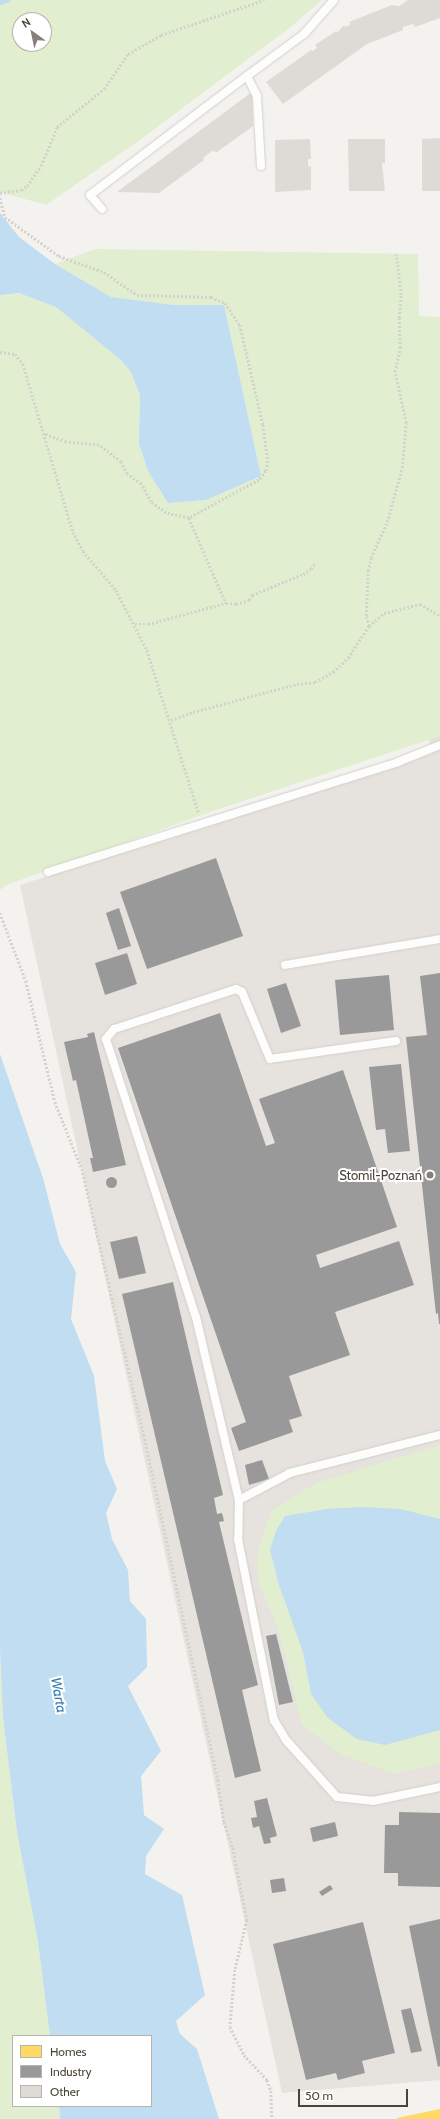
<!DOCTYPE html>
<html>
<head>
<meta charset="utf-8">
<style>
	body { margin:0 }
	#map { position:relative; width:440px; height:2119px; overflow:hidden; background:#f4f2ee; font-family:Cabin,sans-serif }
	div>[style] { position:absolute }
	.industrial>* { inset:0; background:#e6e2de }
	.green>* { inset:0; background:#e1eecf }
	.water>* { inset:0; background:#c0ddf1 }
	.homes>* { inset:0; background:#ffd966 }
	.industry>* { inset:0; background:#999 }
	.round { border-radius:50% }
	.stream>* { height:4.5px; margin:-2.25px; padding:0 2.25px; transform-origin:2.25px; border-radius:2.25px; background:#c0ddf1 }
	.building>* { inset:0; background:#dedbd6 }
	.path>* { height:2.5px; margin-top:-1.25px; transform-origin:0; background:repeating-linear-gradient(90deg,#d3d2cc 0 2px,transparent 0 4px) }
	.roads { filter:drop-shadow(0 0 1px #d2d0cb) drop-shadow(0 0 1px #d2d0cb) }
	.lane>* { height:8px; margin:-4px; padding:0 4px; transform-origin:4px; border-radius:4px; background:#fdfdfc }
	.dots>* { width:11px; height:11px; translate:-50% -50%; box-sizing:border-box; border:2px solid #fff; border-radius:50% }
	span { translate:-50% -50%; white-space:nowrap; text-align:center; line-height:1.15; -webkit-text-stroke:4px #fff; paint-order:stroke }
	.poi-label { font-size:13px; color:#4b4439 }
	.right { translate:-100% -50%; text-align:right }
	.water-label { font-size:14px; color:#2e7ab2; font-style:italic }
	.legend { position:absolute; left:12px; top:2035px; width:140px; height:72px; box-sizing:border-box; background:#fff; border:1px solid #b7b4b0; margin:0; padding:5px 7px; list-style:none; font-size:12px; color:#4b4439 }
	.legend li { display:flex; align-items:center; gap:8px; height:20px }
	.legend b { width:20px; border:1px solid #b7b4b0 }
	.north { position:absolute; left:12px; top:12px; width:40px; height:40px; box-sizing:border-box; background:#fff; border:1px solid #b7b4b0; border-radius:50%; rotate:327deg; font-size:11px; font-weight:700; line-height:16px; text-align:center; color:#4b4439 }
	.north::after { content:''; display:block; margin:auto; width:14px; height:18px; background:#868178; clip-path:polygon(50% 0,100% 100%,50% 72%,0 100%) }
	.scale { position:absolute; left:298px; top:2089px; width:110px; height:18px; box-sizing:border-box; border:2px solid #4b4439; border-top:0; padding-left:5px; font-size:12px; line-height:14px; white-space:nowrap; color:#4b4439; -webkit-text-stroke:3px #fff; paint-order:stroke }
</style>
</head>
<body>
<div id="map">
	<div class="industrial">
		<div style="clip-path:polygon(440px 317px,440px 2080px,282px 2093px,20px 885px,432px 754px,389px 576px)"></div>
	</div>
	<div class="green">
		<div style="clip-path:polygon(evenodd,0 0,322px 0,292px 26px,137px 142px,46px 205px,0 192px,0 0,20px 20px,44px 20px,44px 44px,20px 44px,20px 20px)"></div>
		<div style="clip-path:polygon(95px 249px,418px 254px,419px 316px,440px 317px,440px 736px,213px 811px,6px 885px,0 890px,0 295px,19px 293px,56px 307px,121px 360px,131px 372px,140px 395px,139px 444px,148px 471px,168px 503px,206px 500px,261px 476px,224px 305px,174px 305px,111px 297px,55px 264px)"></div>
		<div style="clip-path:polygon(440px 1445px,440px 1763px,394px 1774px,338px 1753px,302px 1725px,278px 1628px,258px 1582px,257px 1562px,259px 1546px,272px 1510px,316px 1483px)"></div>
		<div style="clip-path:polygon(0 1648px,3px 1718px,17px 1832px,38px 1942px,50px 2036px,13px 2036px,13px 2106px,59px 2106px,60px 2119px,0 2119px)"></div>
	</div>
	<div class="water">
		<div style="clip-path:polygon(0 213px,19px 237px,55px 264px,111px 297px,174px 305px,224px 305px,261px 476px,206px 500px,168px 503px,148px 471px,139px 444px,140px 395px,131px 372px,121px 360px,56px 307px,19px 293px,0 295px)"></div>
		<div style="clip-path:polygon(0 1054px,43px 1178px,60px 1244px,76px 1272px,71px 1319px,94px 1376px,105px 1461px,117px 1489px,106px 1513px,112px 1539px,128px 1570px,130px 1601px,146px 1619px,147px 1667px,128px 1686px,161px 1751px,141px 1776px,144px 1815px,164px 1829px,146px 1856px,145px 1874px,182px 1895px,205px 1995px,176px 2021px,180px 2034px,197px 2049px,219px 2119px,60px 2119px,59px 2106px,151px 2106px,151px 2036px,50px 2036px,38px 1942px,17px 1832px,3px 1718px,0 1648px)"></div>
		<div style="clip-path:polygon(360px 1507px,401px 1509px,440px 1519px,440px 1730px,385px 1745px,357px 1739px,328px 1718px,311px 1694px,303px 1652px,279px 1585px,270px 1550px,276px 1531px,285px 1516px,327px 1509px)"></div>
	</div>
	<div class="homes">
		<div style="clip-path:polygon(440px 2109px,440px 2119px,397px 2119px,397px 2118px)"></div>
	</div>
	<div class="industry">
		<div style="clip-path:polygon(216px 858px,243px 936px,147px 969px,120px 892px)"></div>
		<div style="clip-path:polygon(119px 908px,131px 946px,118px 950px,106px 913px)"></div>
		<div style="clip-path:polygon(127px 953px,137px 984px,105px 995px,95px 963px)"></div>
		<div style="clip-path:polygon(440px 973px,440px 1324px,439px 1324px,438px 1313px,436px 1314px,406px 1037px,427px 1035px,420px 976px)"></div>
		<div style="clip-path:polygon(389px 975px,394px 1030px,340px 1035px,335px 980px)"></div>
		<div style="clip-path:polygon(286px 983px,301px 1026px,281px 1033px,267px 989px)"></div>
		<div style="clip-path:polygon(220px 1013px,266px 1146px,275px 1143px,259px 1099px,343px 1070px,397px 1227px,316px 1255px,320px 1268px,399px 1241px,414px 1285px,335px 1312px,350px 1355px,289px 1376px,302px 1416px,289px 1420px,293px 1432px,239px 1451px,231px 1428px,246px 1422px,118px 1048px)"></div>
		<div style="clip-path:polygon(94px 1032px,126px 1165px,93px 1172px,90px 1158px,93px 1158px,76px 1080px,73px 1081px,64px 1042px,88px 1037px,87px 1034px)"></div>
		<div style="clip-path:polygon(401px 1064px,410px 1151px,388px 1153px,385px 1129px,376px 1130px,369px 1067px)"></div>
		<div class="round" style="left:105.5px;top:1176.5px;width:11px;height:11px"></div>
		<div style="clip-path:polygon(137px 1236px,146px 1273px,119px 1279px,110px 1242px)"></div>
		<div style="clip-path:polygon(173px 1282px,223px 1495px,214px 1498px,217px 1514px,222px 1513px,224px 1521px,219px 1522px,258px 1685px,242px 1690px,261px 1771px,235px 1778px,122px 1294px)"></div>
		<div style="clip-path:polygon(262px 1460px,269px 1479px,249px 1485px,245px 1465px)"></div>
		<div style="clip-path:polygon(276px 1634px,293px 1702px,279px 1705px,266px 1636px)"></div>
		<div style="clip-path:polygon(267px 1798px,277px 1836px,270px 1838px,271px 1843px,264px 1844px,259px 1826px,253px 1828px,251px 1818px,257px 1817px,254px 1801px)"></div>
		<div style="clip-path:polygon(399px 1812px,440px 1813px,440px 1887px,398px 1886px,398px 1873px,384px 1873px,385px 1825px,399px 1825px)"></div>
		<div style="clip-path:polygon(335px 1822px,338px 1836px,313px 1842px,310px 1828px)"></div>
		<div style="clip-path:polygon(284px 1878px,286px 1891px,272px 1893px,270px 1880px)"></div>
		<div style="clip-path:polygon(330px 1885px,333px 1889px,322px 1896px,319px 1892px)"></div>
		<div style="clip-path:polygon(440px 1919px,440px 2066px,438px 2067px,409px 1926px)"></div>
		<div style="clip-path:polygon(363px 1922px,395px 2053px,362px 2061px,365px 2073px,338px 2080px,336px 2073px,306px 2080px,273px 1944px)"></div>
		<div style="clip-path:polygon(411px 2008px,422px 2051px,411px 2053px,401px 2010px)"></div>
	</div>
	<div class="stream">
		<div style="left:0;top:2px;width:7px;rotate:-16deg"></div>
	</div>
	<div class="building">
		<div style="clip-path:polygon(408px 0,440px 0,440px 18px,415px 27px,413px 24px,403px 27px,403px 30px,367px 44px,283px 104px,266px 82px,311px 50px,313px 51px,317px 48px,315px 45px,336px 31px,337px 33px,344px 25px,346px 27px,351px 24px,349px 22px,392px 5px,399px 6px)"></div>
		<div style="clip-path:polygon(252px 92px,253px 126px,217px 152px,212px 151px,203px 158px,204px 160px,159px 193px,117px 192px)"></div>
		<div style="clip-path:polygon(440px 138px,440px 191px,422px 191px,422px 139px)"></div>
		<div style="clip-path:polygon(310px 139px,311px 159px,308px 159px,308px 167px,311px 166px,311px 190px,275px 192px,275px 140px)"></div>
		<div style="clip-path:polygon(348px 139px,385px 139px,385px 163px,382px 163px,385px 191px,349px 191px)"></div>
	</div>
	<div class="path">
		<div style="left:0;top:193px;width:21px;rotate:-8deg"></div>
		<div style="left:21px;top:190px;width:7px;rotate:-34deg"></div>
		<div style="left:27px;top:186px;width:24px;rotate:-55deg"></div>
		<div style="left:41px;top:166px;width:42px;rotate:-67.7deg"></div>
		<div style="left:57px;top:127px;width:60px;rotate:-39deg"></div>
		<div style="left:104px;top:89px;width:42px;rotate:-55.6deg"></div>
		<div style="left:128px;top:54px;width:38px;rotate:-30deg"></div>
		<div style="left:161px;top:35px;width:109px;rotate:-18.8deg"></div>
		<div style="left:0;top:198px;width:20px;rotate:75deg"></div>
		<div style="left:5px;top:217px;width:67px;rotate:35.8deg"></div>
		<div style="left:59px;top:256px;width:48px;rotate:19.6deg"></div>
		<div style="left:104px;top:272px;width:40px;rotate:34.9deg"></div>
		<div style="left:137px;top:295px;width:74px;rotate:1.5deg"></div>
		<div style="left:211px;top:297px;width:15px;rotate:23deg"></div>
		<div style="left:225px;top:303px;width:27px;rotate:56deg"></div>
		<div style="left:240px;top:325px;width:103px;rotate:77deg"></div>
		<div style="left:263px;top:425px;width:36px;rotate:82deg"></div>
		<div style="left:268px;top:461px;width:10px;rotate:101deg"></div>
		<div style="left:266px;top:471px;width:11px;rotate:128deg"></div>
		<div style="left:259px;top:480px;width:80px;rotate:151.5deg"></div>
		<div style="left:189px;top:518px;width:24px;rotate:-168deg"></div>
		<div style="left:166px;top:513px;width:19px;rotate:-144deg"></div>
		<div style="left:151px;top:502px;width:21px;rotate:-119deg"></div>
		<div style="left:141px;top:484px;width:17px;rotate:-144deg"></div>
		<div style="left:127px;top:474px;width:13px;rotate:-117deg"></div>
		<div style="left:121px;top:462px;width:28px;rotate:-142deg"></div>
		<div style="left:99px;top:445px;width:33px;rotate:-175deg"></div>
		<div style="left:66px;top:442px;width:23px;rotate:-160deg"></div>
		<div style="left:0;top:352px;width:15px;rotate:8deg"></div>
		<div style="left:15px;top:354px;width:13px;rotate:51deg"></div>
		<div style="left:23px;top:364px;width:175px;rotate:73.4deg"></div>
		<div style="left:73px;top:532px;width:21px;rotate:62deg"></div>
		<div style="left:83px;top:551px;width:51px;rotate:49.8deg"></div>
		<div style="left:116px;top:590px;width:68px;rotate:62.7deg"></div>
		<div style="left:147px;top:650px;width:172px;rotate:72.4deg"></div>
		<div style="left:189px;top:518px;width:93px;rotate:66.5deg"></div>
		<div style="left:135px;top:624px;width:13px"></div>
		<div style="left:148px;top:624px;width:81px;rotate:-15.1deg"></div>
		<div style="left:226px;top:603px;width:10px;rotate:6deg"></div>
		<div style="left:236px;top:604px;width:14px;rotate:-17deg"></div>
		<div style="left:249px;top:600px;width:6px;rotate:-59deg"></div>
		<div style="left:252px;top:595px;width:55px;rotate:-22.4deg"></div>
		<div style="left:303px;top:574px;width:9px;rotate:-32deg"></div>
		<div style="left:311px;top:569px;width:8px;rotate:-60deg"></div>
		<div style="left:369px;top:626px;width:20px;rotate:-41deg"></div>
		<div style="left:384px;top:613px;width:37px;rotate:-14deg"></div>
		<div style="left:420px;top:604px;width:23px;rotate:31deg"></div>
		<div style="left:171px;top:720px;width:23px;rotate:-20deg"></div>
		<div style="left:193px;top:712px;width:108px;rotate:-15.1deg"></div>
		<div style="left:297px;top:684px;width:18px;rotate:-6deg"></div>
		<div style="left:315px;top:682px;width:21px;rotate:-29deg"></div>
		<div style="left:333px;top:672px;width:21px;rotate:-43deg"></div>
		<div style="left:348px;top:658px;width:38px;rotate:-57deg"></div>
		<div style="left:369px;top:626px;width:10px;rotate:-107deg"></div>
		<div style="left:366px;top:616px;width:45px;rotate:-87.5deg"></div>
		<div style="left:368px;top:571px;width:13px;rotate:-77deg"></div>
		<div style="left:371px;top:558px;width:39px;rotate:-66deg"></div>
		<div style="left:387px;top:522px;width:56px;rotate:-74.5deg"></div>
		<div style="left:402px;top:468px;width:45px;rotate:-84.9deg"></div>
		<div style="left:406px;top:423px;width:52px;rotate:-102.2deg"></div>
		<div style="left:395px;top:372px;width:25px;rotate:-78deg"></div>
		<div style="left:400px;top:348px;width:30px;rotate:-92deg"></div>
		<div style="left:399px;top:318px;width:23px;rotate:-85deg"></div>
		<div style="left:401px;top:295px;width:41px;rotate:-97deg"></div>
		<div style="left:0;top:913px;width:73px;rotate:69.1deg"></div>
		<div style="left:26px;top:981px;width:124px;rotate:76.5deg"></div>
		<div style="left:55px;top:1102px;width:72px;rotate:68.1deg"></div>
		<div style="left:82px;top:1169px;width:273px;rotate:76.9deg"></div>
		<div style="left:144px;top:1435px;width:353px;rotate:77.9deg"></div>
		<div style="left:218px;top:1780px;width:42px;rotate:81.9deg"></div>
		<div style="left:224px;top:1822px;width:28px;rotate:71deg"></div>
		<div style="left:233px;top:1848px;width:73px;rotate:79deg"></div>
		<div style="left:247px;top:1920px;width:51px;rotate:103.5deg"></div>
		<div style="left:235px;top:1970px;width:57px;rotate:95deg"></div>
		<div style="left:230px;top:2027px;width:31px;rotate:63deg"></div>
		<div style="left:244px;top:2055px;width:34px;rotate:47deg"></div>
		<div style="left:267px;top:2080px;width:12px;rotate:70deg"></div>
		<div style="left:271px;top:2091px;width:28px;rotate:88deg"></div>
	</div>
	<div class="roads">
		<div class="lane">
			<div style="left:261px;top:166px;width:70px;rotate:-93.3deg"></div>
			<div style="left:257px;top:96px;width:22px;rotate:-117deg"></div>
			<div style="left:247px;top:76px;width:71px;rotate:-36.4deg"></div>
			<div style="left:304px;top:34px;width:45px;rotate:-48.6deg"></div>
			<div style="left:102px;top:209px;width:18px;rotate:-131deg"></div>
			<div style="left:90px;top:195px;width:197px;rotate:-37.2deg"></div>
			<div style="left:48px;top:872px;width:367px;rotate:-17.4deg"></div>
			<div style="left:398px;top:762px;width:45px;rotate:-22deg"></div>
			<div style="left:285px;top:965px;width:157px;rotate:-9.5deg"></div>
			<div style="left:396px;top:1041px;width:127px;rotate:171.9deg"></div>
			<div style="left:270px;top:1059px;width:73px;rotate:-112.7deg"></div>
			<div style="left:242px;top:992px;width:7px;rotate:-153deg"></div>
			<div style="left:236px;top:989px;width:128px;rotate:161.8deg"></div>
			<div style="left:114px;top:1029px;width:13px;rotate:129deg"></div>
			<div style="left:106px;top:1039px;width:292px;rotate:72.1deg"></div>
			<div style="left:196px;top:1317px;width:188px;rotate:76.8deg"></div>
			<div style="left:239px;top:1500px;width:39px;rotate:91deg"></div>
			<div style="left:238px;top:1539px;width:185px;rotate:78.8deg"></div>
			<div style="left:274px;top:1720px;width:23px;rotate:59deg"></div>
			<div style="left:286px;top:1740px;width:76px;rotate:48.2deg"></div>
			<div style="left:337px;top:1797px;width:36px;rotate:6deg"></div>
			<div style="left:373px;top:1801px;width:68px;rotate:-11.8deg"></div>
			<div style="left:239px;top:1500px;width:58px;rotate:-27.9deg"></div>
			<div style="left:290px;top:1473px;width:155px;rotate:-14.2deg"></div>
		</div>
	</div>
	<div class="dots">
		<div style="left:430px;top:1175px;background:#868178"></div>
	</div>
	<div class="poi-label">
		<span class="right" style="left:422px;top:1175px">Stomil-Poznań</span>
	</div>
	<div class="water-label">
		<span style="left:59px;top:1695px;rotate:80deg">Warta</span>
	</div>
	<ul class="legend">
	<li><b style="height:11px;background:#ffd966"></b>Homes</li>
	<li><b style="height:11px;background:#999"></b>Industry</li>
	<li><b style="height:11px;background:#dedbd6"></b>Other</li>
	</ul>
	<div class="north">N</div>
	<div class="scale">50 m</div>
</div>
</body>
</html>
